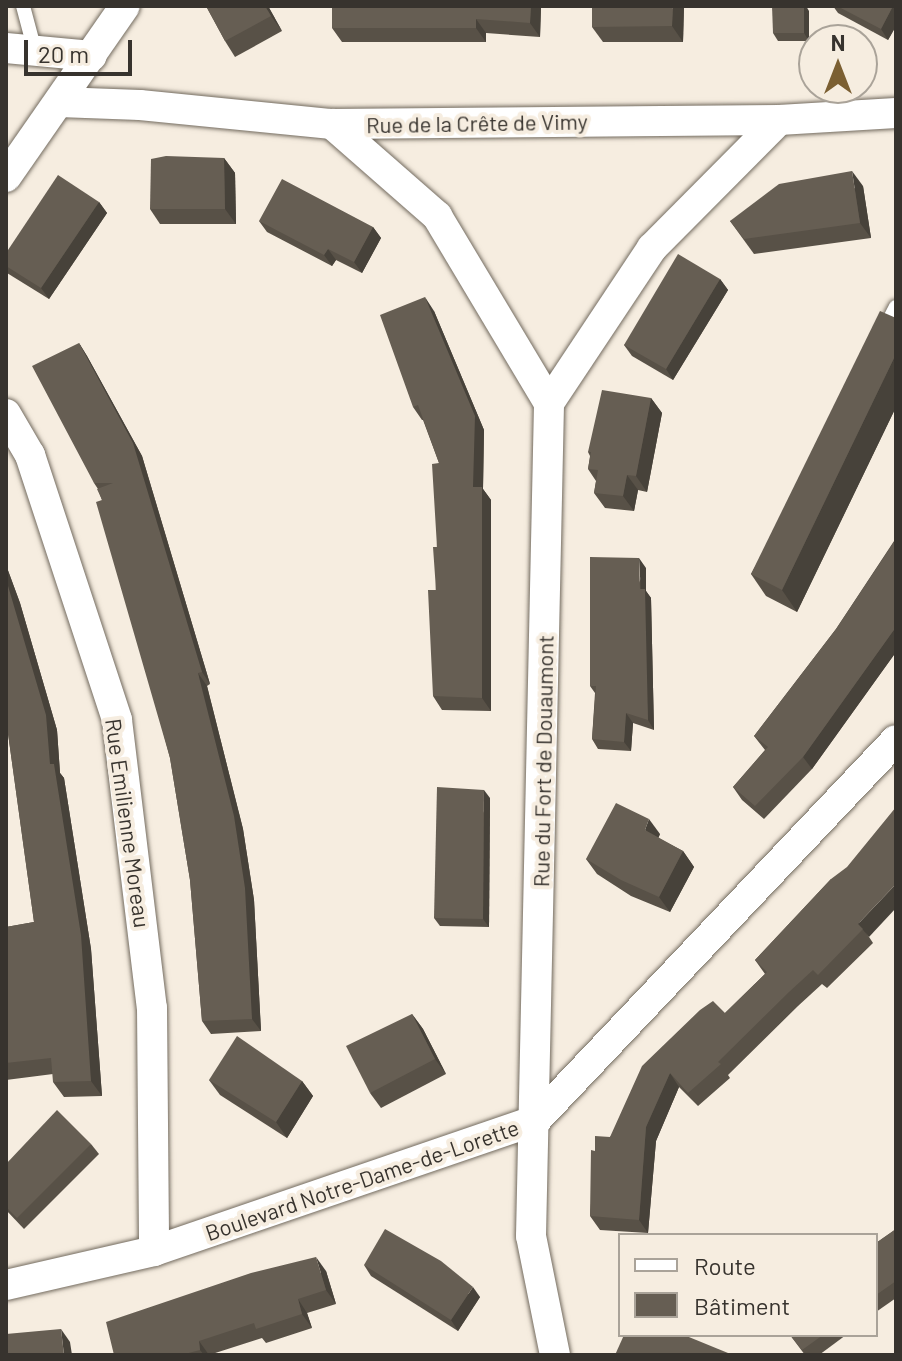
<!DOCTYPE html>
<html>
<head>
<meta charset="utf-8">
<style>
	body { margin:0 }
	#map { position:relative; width:902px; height:1361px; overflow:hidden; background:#f6ede0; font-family:Barlow,sans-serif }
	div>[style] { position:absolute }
	.roads { filter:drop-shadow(0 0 2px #736b5f) drop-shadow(0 0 2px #736b5f) }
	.service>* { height:14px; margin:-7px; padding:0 7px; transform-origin:7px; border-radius:7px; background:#fff }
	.minor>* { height:30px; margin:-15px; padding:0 15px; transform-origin:15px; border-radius:15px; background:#fff }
	.wall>* { inset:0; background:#585147 }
	.shaded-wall>* { inset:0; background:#47423a }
	.building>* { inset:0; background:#665e53 }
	span { translate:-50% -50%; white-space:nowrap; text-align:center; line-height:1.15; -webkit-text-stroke:8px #f6ede0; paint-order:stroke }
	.street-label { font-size:22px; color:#37332e }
	.frame { position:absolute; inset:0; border:8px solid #37332e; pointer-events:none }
	.legend { position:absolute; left:618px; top:1233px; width:260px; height:104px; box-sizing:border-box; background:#f6ede0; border:2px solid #aaa399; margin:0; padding:10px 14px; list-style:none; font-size:24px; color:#37332e }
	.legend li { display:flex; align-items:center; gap:16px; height:40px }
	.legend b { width:40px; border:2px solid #aaa399 }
	.north { position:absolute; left:798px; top:24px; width:80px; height:80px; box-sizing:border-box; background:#f6ede0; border:2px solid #aaa399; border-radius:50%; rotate:0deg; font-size:22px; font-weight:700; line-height:32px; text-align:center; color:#37332e }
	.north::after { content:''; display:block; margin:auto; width:28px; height:36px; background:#7b5f32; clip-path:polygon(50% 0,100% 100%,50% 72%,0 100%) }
	.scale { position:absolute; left:24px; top:40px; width:108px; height:36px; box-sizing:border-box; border:4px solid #37332e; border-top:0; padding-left:10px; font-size:24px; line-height:28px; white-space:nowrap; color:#37332e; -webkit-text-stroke:6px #f6ede0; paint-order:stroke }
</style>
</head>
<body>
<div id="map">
	<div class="roads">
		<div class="service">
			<div style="left:23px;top:6px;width:47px;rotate:75.1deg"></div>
			<div style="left:883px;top:332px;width:28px;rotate:-63deg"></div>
		</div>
		<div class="minor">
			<div style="left:6px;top:48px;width:86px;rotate:5.3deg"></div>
			<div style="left:59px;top:102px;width:81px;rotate:2.1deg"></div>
			<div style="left:140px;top:105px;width:193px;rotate:5.7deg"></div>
			<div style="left:332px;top:124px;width:447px;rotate:-0.5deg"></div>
			<div style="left:779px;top:120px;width:117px;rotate:-3.4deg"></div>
			<div style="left:332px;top:124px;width:140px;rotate:41.2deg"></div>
			<div style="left:437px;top:216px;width:218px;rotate:59.1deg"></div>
			<div style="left:6px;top:177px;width:208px;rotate:-55.2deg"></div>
			<div style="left:6px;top:414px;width:48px;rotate:59.7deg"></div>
			<div style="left:30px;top:455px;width:279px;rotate:71.8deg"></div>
			<div style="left:117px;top:720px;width:290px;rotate:83.1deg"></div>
			<div style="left:152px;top:1008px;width:243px;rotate:89.5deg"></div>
			<div style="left:6px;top:1285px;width:152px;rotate:-12.9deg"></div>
			<div style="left:154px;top:1251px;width:404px;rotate:-18.9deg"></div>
			<div style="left:536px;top:1120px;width:523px;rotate:-46.55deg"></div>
			<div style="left:555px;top:1355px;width:121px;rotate:-101.4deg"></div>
			<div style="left:531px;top:1236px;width:833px;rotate:-88.76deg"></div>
			<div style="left:549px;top:403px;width:186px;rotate:-56.4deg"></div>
			<div style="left:652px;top:248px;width:180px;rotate:-45.2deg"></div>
		</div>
	</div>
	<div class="wall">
		<div style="clip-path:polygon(206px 6px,268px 6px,282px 31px,235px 57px,225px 41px)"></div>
		<div style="clip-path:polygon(332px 6px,541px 6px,540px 37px,486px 33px,486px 42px,342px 42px,332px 28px)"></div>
		<div style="clip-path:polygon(684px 6px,683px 42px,603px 42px,592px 27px)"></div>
		<div style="clip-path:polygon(833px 6px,896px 6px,896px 26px,888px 40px,838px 13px)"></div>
		<div style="clip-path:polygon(809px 11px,809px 41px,778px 41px,773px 33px)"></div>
		<div style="clip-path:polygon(224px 158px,235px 173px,236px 224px,160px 224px,150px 209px)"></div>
		<div style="clip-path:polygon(863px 186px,871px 238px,754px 254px,730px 221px)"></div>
		<div style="clip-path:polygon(99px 202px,107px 213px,49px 299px,7px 273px,6px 271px,6px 253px)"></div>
		<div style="clip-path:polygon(259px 221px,373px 227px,381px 238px,362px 273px,336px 260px,332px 266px,267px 232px)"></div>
		<div style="clip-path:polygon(720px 279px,728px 290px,673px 380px,632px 356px,624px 345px)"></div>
		<div style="clip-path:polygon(434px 311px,484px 430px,483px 489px,491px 500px,491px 711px,442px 710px,433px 696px,439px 463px,423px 420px,422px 420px,413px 407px)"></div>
		<div style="clip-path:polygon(896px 318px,896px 407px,797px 612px,766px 596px,751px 574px)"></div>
		<div style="clip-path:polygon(79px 343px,87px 356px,142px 456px,210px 684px,207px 686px,243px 829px,254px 900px,261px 1031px,211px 1034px,202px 1021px,190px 880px,170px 758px,102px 500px,98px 489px,94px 483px)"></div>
		<div style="clip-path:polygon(651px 398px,662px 413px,647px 492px,638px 490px,634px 511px,605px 508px,594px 493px,596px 481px,588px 469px,590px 456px,588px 452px)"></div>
		<div style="clip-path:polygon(896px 538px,896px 652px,812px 769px,764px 819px,742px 800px,733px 787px,765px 750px,754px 736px,836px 629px)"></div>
		<div style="clip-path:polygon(6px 565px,20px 603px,57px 730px,60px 773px,64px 778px,91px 949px,102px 1096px,64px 1097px,53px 1082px,53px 1074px,6px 1080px,6px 927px,34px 922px,6px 719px)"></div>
		<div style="clip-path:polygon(646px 568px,646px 591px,651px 598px,654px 730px,633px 723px,631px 751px,598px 749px,592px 739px,595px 693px,590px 686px)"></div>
		<div style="clip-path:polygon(490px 798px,489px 927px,440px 926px,434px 918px)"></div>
		<div style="clip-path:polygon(660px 834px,658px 838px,683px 851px,694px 867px,670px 912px,631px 896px,597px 874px,586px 859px)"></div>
		<div style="clip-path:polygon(831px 879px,873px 943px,827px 988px,822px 984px,798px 1006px,728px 1075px,730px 1078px,698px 1106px,679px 1087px,656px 1141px,648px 1233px,600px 1230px,590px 1216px,595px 1151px,610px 1137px,725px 1013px,765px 974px,755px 960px)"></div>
		<div style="clip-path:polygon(412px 1014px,423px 1029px,446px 1074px,381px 1108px,370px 1093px)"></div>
		<div style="clip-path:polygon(209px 1080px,302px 1081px,313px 1096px,287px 1138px,220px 1095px)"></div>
		<div style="clip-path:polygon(91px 1144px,99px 1154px,24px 1229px,6px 1210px,6px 1164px)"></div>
		<div style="clip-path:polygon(896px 1229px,896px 1298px,876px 1312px,876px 1243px)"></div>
		<div style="clip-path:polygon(364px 1265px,480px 1297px,458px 1331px,371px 1276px)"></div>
		<div style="clip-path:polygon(326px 1271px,336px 1304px,307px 1313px,312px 1328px,266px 1343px,262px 1338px,209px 1355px,114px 1355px)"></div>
		<div style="clip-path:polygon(790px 1335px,846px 1335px,819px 1355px,805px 1355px)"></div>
	</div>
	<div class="shaded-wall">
		<div style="clip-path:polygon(265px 6px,268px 6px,282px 31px,271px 16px)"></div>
		<div style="clip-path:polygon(531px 6px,541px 7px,540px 37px,530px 23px)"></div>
		<div style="clip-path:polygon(673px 6px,684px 6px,683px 42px,672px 26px)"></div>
		<div style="clip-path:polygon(804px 6px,806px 6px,809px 11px,809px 41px,804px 33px)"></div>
		<div style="clip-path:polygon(893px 6px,896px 6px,896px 26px,888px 40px,881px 29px)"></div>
		<div style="clip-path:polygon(476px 19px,486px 33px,486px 42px,476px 28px)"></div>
		<div style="clip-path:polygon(224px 158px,235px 173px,236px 224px,225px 209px)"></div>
		<div style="clip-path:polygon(852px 171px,863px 186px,871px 238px,860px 223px)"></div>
		<div style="clip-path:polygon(99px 202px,107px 213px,49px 299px,41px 288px)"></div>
		<div style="clip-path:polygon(373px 227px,381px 238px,362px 273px,354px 262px)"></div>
		<div style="clip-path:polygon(328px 249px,336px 260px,332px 266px,324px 255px)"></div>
		<div style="clip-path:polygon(720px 279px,728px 290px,673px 380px,666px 369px)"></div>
		<div style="clip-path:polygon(425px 297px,434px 311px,484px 430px,483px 489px,491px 500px,491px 711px,482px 698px,473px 487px)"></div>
		<div style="clip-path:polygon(79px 343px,87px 356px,142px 456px,210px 684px,202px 672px)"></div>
		<div style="clip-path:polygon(896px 354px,896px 407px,797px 612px,782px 590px)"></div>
		<div style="clip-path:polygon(651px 398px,662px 413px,647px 492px,636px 476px)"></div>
		<div style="clip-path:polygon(627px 475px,638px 490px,634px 511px,623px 496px)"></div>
		<div style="clip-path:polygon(639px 558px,646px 568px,646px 591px,651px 598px,654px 730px,648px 720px)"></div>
		<div style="clip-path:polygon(6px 565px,20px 603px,57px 730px,60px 773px,64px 778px,91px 949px,102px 1096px,91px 1081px,6px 579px)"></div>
		<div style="clip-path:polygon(896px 627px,896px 652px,812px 769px,803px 757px)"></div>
		<div style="clip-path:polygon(198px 673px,207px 686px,243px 829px,254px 900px,261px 1031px,252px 1019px)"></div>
		<div style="clip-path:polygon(626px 713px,633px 723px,631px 751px,624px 742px)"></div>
		<div style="clip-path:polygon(484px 790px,490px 798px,489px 927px,483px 919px)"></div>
		<div style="clip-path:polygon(649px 819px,660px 834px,655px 846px,645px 830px)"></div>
		<div style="clip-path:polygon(683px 851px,694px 867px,670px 912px,659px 897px)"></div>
		<div style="clip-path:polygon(896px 884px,896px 908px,869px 937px,858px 924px)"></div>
		<div style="clip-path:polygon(412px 1014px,423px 1029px,446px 1074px,435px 1059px)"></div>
		<div style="clip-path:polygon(670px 1073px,679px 1087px,656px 1141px,648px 1233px,639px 1220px,646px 1127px)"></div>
		<div style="clip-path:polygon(302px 1081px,313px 1096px,287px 1138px,276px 1122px)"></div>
		<div style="clip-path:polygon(316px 1257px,326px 1271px,336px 1304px,326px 1290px)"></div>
		<div style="clip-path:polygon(473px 1287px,480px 1297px,458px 1331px,451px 1320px)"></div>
		<div style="clip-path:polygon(298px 1299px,307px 1313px,312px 1328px,302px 1314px)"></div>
		<div style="clip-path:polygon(61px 1329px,70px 1342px,72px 1355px,64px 1355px)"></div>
		<div style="clip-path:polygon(199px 1341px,209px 1355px,204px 1355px,200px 1350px)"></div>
	</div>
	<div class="building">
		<div style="clip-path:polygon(206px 6px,265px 6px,271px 16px,225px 41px)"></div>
		<div style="clip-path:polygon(332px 6px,531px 6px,530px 23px,476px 19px,476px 28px,332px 28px)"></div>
		<div style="clip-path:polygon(592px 6px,673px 6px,672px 26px,592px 27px)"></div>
		<div style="clip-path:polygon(772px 6px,804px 6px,804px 33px,773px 33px)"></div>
		<div style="clip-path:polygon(837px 6px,893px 6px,881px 29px)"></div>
		<div style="clip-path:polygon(166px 156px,224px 158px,225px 209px,150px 209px,151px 159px)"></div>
		<div style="clip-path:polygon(852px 171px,860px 223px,744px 239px,730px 221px,779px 184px)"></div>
		<div style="clip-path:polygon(58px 175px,99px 202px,41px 288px,6px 266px,6px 253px)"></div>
		<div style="clip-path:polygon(282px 179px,373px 227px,354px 262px,328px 249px,324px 255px,259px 221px)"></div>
		<div style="clip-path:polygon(678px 254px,720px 279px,666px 369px,624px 345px)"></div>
		<div style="clip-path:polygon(425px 297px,475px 416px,473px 487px,482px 487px,482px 698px,433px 696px,428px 590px,436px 590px,433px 547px,437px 547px,432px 464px,439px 463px,418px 405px,413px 407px,380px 315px)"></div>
		<div style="clip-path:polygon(880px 311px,896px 318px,896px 354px,782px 590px,751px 574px)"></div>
		<div style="clip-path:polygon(79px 343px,133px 443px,202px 672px,198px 673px,234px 816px,245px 888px,252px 1019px,202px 1021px,190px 880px,170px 758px,96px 502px,102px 500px,97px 489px,113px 483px,94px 483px,32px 366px)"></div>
		<div style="clip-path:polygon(602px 390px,651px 398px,636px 476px,627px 475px,623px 496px,594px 493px,598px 470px,588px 469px,591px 452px,588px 452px)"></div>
		<div style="clip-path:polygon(896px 539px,896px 627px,803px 757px,755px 806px,733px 787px,768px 747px,754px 736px,836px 629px)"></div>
		<div style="clip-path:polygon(590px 557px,639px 558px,640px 589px,645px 589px,648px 720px,626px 713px,624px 742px,592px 739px,596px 686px,590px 686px)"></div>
		<div style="clip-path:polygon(6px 579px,46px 715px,50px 764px,54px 764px,81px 935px,91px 1081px,53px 1082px,51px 1058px,6px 1063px,6px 927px,34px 922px,6px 719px)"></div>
		<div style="clip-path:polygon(437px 787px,484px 790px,483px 919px,434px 918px)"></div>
		<div style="clip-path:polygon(616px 803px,649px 819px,645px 830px,683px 851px,659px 897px,621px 880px,586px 859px)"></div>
		<div style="clip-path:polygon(896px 807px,896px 884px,858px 924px,863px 929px,818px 975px,813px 970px,789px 992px,718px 1062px,721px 1064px,688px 1093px,670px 1073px,646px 1127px,639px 1220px,590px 1216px,591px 1150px,595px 1151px,595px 1136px,610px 1137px,642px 1066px,700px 1010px,713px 1001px,725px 1013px,767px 972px,755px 960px,831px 879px,847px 867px)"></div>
		<div style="clip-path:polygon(412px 1014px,435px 1059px,370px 1093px,346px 1046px)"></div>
		<div style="clip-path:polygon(237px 1036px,302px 1081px,276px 1122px,209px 1080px)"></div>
		<div style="clip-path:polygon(57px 1110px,91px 1144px,17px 1218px,6px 1207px,6px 1164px)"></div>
		<div style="clip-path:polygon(385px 1229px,441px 1261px,473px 1287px,451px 1320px,364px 1265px)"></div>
		<div style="clip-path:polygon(896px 1229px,896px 1281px,876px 1295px,876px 1243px)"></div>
		<div style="clip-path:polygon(316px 1257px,326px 1290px,298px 1299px,302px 1314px,256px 1329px,254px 1323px,199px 1341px,200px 1350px,181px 1355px,114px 1355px,106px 1322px,251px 1273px)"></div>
		<div style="clip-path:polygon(61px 1329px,64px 1355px,6px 1355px,6px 1334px)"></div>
		<div style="clip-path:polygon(624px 1335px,684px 1335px,728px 1353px,727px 1355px,615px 1355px)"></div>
		<div style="clip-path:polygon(790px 1335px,823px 1335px,802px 1350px)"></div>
	</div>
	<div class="street-label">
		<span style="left:477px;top:123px;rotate:-1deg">Rue de la Crête de Vimy</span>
		<span style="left:543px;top:761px;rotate:-89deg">Rue du Fort de Douaumont</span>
		<span style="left:128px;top:823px;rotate:82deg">Rue Emilienne Moreau</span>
		<span style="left:362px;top:1180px;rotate:-19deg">Boulevard Notre-Dame-de-Lorette</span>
	</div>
	<div class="frame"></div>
	<ul class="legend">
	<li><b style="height:10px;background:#fff"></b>Route</li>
	<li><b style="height:22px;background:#665e53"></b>Bâtiment</li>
	</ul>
	<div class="north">N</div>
	<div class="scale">20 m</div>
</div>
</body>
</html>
